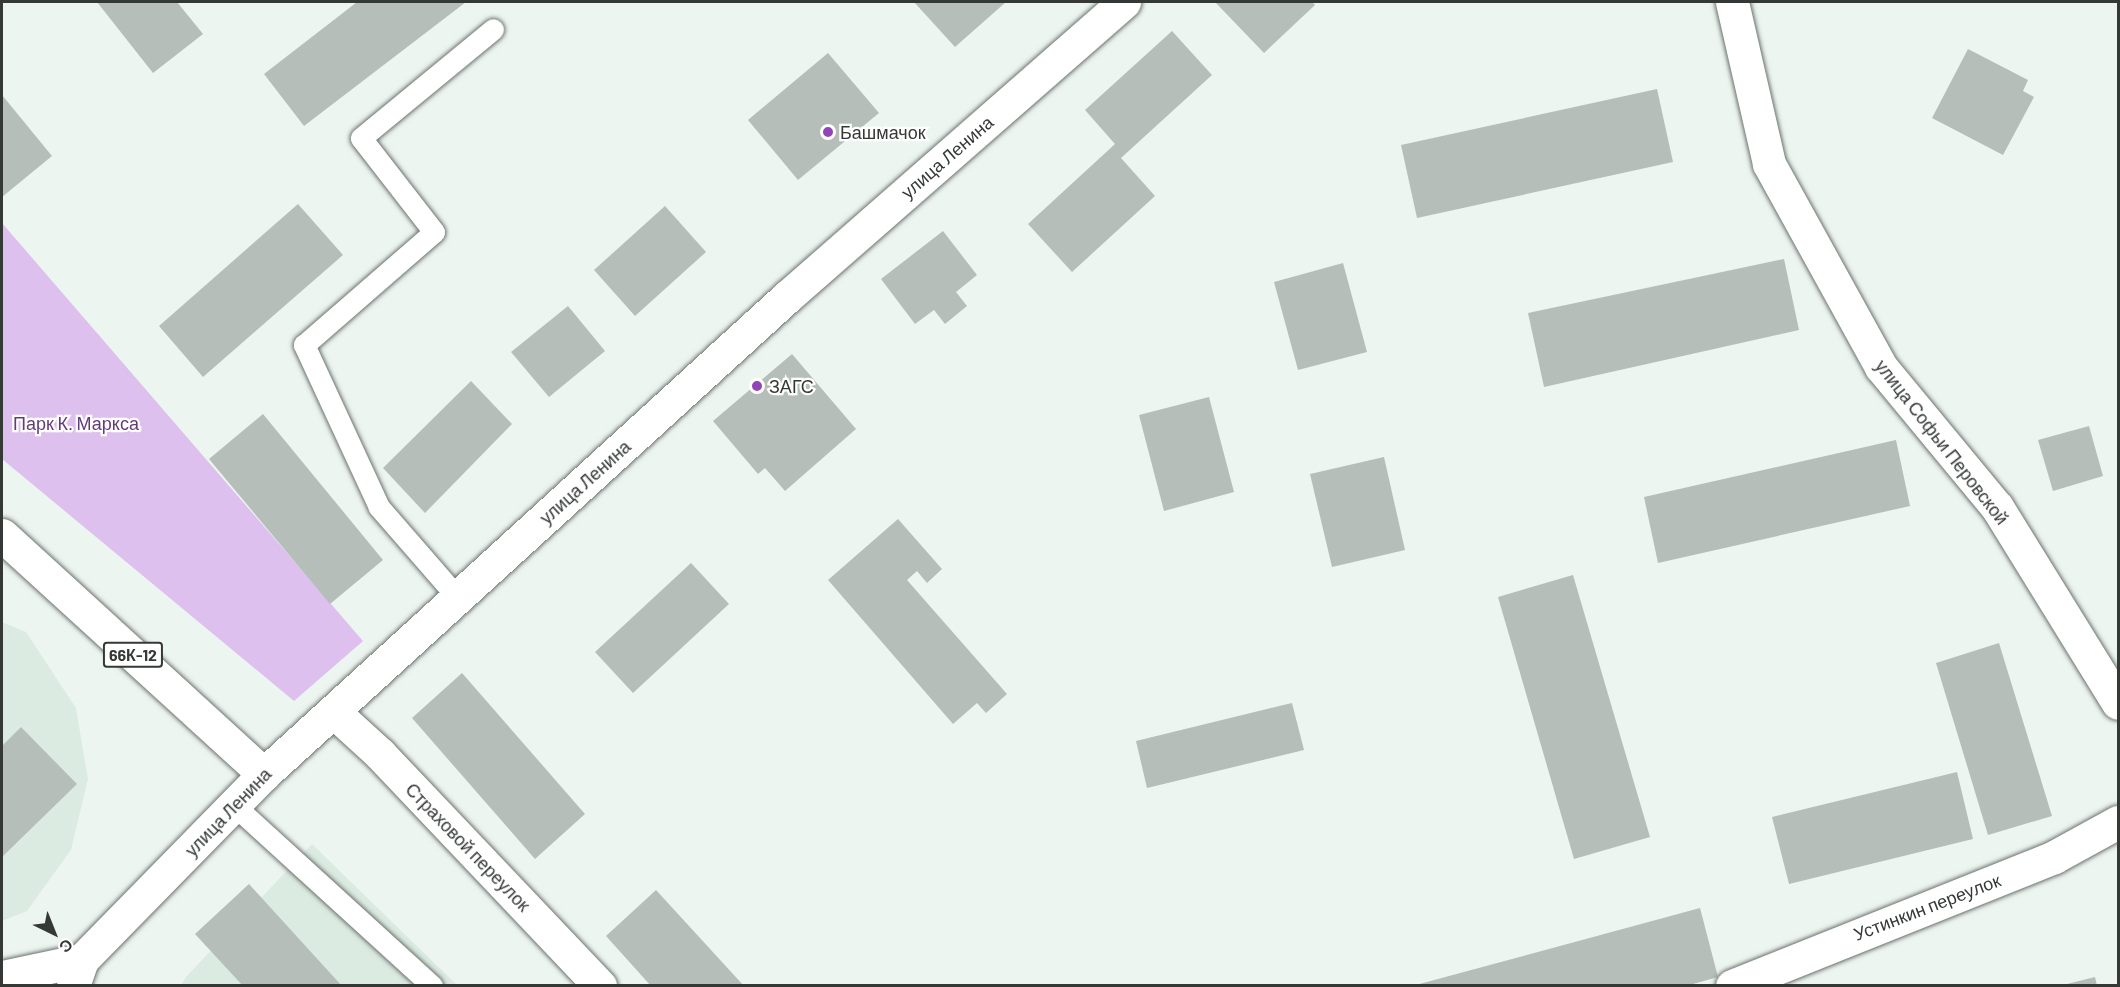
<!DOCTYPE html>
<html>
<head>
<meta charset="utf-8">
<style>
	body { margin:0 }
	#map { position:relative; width:2120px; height:987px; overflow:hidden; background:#edf5f0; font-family:Barlow,sans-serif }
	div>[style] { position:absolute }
	.built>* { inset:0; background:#dcebe2 }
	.green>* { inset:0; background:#ddc0ed }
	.building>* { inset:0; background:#b6beb9 }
	.roads { filter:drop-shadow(0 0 2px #6c736f) drop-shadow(0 0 2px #6c736f) }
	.service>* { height:21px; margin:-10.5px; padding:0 10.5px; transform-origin:10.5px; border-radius:10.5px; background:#fff }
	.minor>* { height:33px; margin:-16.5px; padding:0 16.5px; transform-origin:16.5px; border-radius:16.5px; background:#fff }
	.primary>* { height:33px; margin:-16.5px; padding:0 16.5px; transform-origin:16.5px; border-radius:16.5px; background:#fff }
	.dots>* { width:16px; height:16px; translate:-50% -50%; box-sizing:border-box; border:3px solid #fff; border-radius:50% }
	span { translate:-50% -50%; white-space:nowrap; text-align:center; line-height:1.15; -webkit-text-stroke:4.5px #fff; paint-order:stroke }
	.shield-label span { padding:2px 4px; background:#fff; border:2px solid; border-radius:4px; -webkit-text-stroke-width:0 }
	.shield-label { font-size:16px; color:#353936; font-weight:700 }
	.poi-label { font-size:18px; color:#353936 }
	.left { translate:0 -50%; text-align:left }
	.street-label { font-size:18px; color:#353936 }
	.park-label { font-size:18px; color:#643b79 }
	.frame { position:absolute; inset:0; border:3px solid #353936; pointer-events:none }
	.north { position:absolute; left:24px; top:903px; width:60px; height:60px; -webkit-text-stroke:4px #fff; paint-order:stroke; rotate:137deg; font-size:16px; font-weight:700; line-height:24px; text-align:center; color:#353936 }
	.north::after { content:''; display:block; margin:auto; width:21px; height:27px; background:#353936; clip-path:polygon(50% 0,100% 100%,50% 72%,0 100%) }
</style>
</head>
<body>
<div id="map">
	<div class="built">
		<div style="clip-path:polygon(2px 622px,26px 632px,76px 708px,88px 779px,71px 850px,27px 911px,2px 921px)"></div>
		<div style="clip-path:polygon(312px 844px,457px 985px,181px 986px,185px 978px)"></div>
	</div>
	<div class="green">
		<div style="clip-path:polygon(2px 223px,363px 641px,294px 701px,2px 459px)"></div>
	</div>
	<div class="building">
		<div style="clip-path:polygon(97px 2px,177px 2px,203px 34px,153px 73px)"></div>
		<div style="clip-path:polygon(357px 2px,466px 2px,304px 126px,264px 74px)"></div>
		<div style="clip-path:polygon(914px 2px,1006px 2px,955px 47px)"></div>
		<div style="clip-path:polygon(1215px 2px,1312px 2px,1315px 5px,1264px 53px)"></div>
		<div style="clip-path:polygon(1172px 31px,1212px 75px,1121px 158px,1155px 196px,1072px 272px,1028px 224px,1115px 144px,1085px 110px)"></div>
		<div style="clip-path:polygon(1968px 49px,2028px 80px,2023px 91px,2034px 97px,2003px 155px,1932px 118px)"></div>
		<div style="clip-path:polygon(828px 53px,879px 113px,798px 180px,748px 120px)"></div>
		<div style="clip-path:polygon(1657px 89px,1673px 162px,1417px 218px,1401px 145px)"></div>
		<div style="clip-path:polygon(2px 95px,52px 156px,2px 197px)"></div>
		<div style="clip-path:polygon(298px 204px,343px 255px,203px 377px,159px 326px)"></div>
		<div style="clip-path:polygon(665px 206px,706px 252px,635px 316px,594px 270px)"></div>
		<div style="clip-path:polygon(943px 231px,977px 275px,956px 292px,967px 306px,945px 324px,934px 310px,915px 324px,881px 279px)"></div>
		<div style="clip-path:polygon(1784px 259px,1799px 330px,1544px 387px,1528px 313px)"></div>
		<div style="clip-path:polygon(1343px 263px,1367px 352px,1298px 370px,1274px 282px)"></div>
		<div style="clip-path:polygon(568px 306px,605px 351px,549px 397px,511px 352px)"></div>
		<div style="clip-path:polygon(792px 354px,856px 429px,785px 491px,765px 468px,758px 474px,713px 421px)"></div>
		<div style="clip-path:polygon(471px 381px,512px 424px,425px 513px,383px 468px)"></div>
		<div style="clip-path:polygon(1209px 397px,1234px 492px,1164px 511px,1139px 415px)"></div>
		<div style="clip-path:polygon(263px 414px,383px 560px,330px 604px,209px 459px)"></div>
		<div style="clip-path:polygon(2089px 426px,2103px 476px,2053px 491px,2038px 440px)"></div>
		<div style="clip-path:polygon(1896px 440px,1910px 506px,1658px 563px,1644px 497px)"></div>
		<div style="clip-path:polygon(1384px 457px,1405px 550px,1332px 567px,1310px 474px)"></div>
		<div style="clip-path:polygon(898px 519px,942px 569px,927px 583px,917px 571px,907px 580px,1007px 694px,986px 713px,977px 703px,953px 724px,828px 580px)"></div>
		<div style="clip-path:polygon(691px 563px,729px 604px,633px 693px,595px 652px)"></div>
		<div style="clip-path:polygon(1573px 575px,1650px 837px,1574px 859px,1498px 597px)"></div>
		<div style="clip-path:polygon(1999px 643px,2052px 816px,1988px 835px,1936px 663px)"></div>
		<div style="clip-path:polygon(462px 673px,585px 814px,535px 859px,412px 718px)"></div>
		<div style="clip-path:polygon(1292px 703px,1304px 750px,1147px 788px,1136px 741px)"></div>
		<div style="clip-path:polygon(21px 727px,77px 784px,2px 857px,2px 746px)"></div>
		<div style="clip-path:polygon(1957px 772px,1973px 839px,1789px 884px,1772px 817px)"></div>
		<div style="clip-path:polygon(249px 884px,342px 986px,243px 986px,195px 934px)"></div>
		<div style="clip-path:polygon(656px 890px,744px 986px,651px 986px,606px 936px)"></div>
		<div style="clip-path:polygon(1700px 908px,1718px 977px,1686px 986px,1412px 986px)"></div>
		<div style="clip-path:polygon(2095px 977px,2097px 986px,2063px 986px,2063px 985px)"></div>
	</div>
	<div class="roads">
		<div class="service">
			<div style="left:458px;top:598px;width:121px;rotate:-131deg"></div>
			<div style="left:379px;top:507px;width:179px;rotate:-114.8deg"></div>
			<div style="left:304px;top:345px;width:172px;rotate:-41deg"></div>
			<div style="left:434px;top:232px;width:119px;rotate:-127.8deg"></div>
			<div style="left:361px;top:138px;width:171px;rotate:-39.5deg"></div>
			<div style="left:235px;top:806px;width:267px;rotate:42.4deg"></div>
		</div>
		<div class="minor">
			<div style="left:1732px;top:2px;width:166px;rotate:77.1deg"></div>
			<div style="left:1769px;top:164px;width:232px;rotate:61.1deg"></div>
			<div style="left:1881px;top:367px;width:182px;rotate:50.4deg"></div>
			<div style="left:1997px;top:507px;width:230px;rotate:58.3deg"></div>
			<div style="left:334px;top:712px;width:62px;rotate:42.4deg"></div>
			<div style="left:380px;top:754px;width:320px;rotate:46.5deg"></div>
			<div style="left:264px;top:774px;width:708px;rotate:-42.37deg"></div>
			<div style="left:787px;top:297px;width:448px;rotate:-41.2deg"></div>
			<div style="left:2px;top:977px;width:82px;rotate:-12deg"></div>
			<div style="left:1732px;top:986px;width:347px;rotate:-21.8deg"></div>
			<div style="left:2054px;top:857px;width:73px;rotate:-28.7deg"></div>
		</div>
		<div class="primary">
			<div style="left:2px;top:535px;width:355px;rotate:42.4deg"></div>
			<div style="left:264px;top:774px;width:260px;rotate:134.4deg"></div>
			<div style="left:82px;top:960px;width:28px;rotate:109deg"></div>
		</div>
	</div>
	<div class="dots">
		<div style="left:828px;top:132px;background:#9245b6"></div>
		<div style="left:757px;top:386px;background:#9245b6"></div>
	</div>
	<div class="shield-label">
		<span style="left:133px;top:655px">66К-12</span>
	</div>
	<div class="poi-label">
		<span class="left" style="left:840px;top:132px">Башмачок</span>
		<span class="left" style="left:769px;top:386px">ЗАГС</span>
	</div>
	<div class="street-label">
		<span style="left:947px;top:157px;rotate:-41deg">улица Ленина</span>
		<span style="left:1942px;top:442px;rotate:52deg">улица Софьи Перовской</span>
		<span style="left:585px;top:482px;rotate:-42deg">улица Ленина</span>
		<span style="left:228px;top:812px;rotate:-46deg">улица Ленина</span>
		<span style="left:468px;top:847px;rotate:46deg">Страховой переулок</span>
		<span style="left:1927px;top:907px;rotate:-21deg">Устинкин переулок</span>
	</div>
	<div class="park-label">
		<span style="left:76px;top:423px">Парк К. Маркса</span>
	</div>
	<div class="frame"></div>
	<div class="north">С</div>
</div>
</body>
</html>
